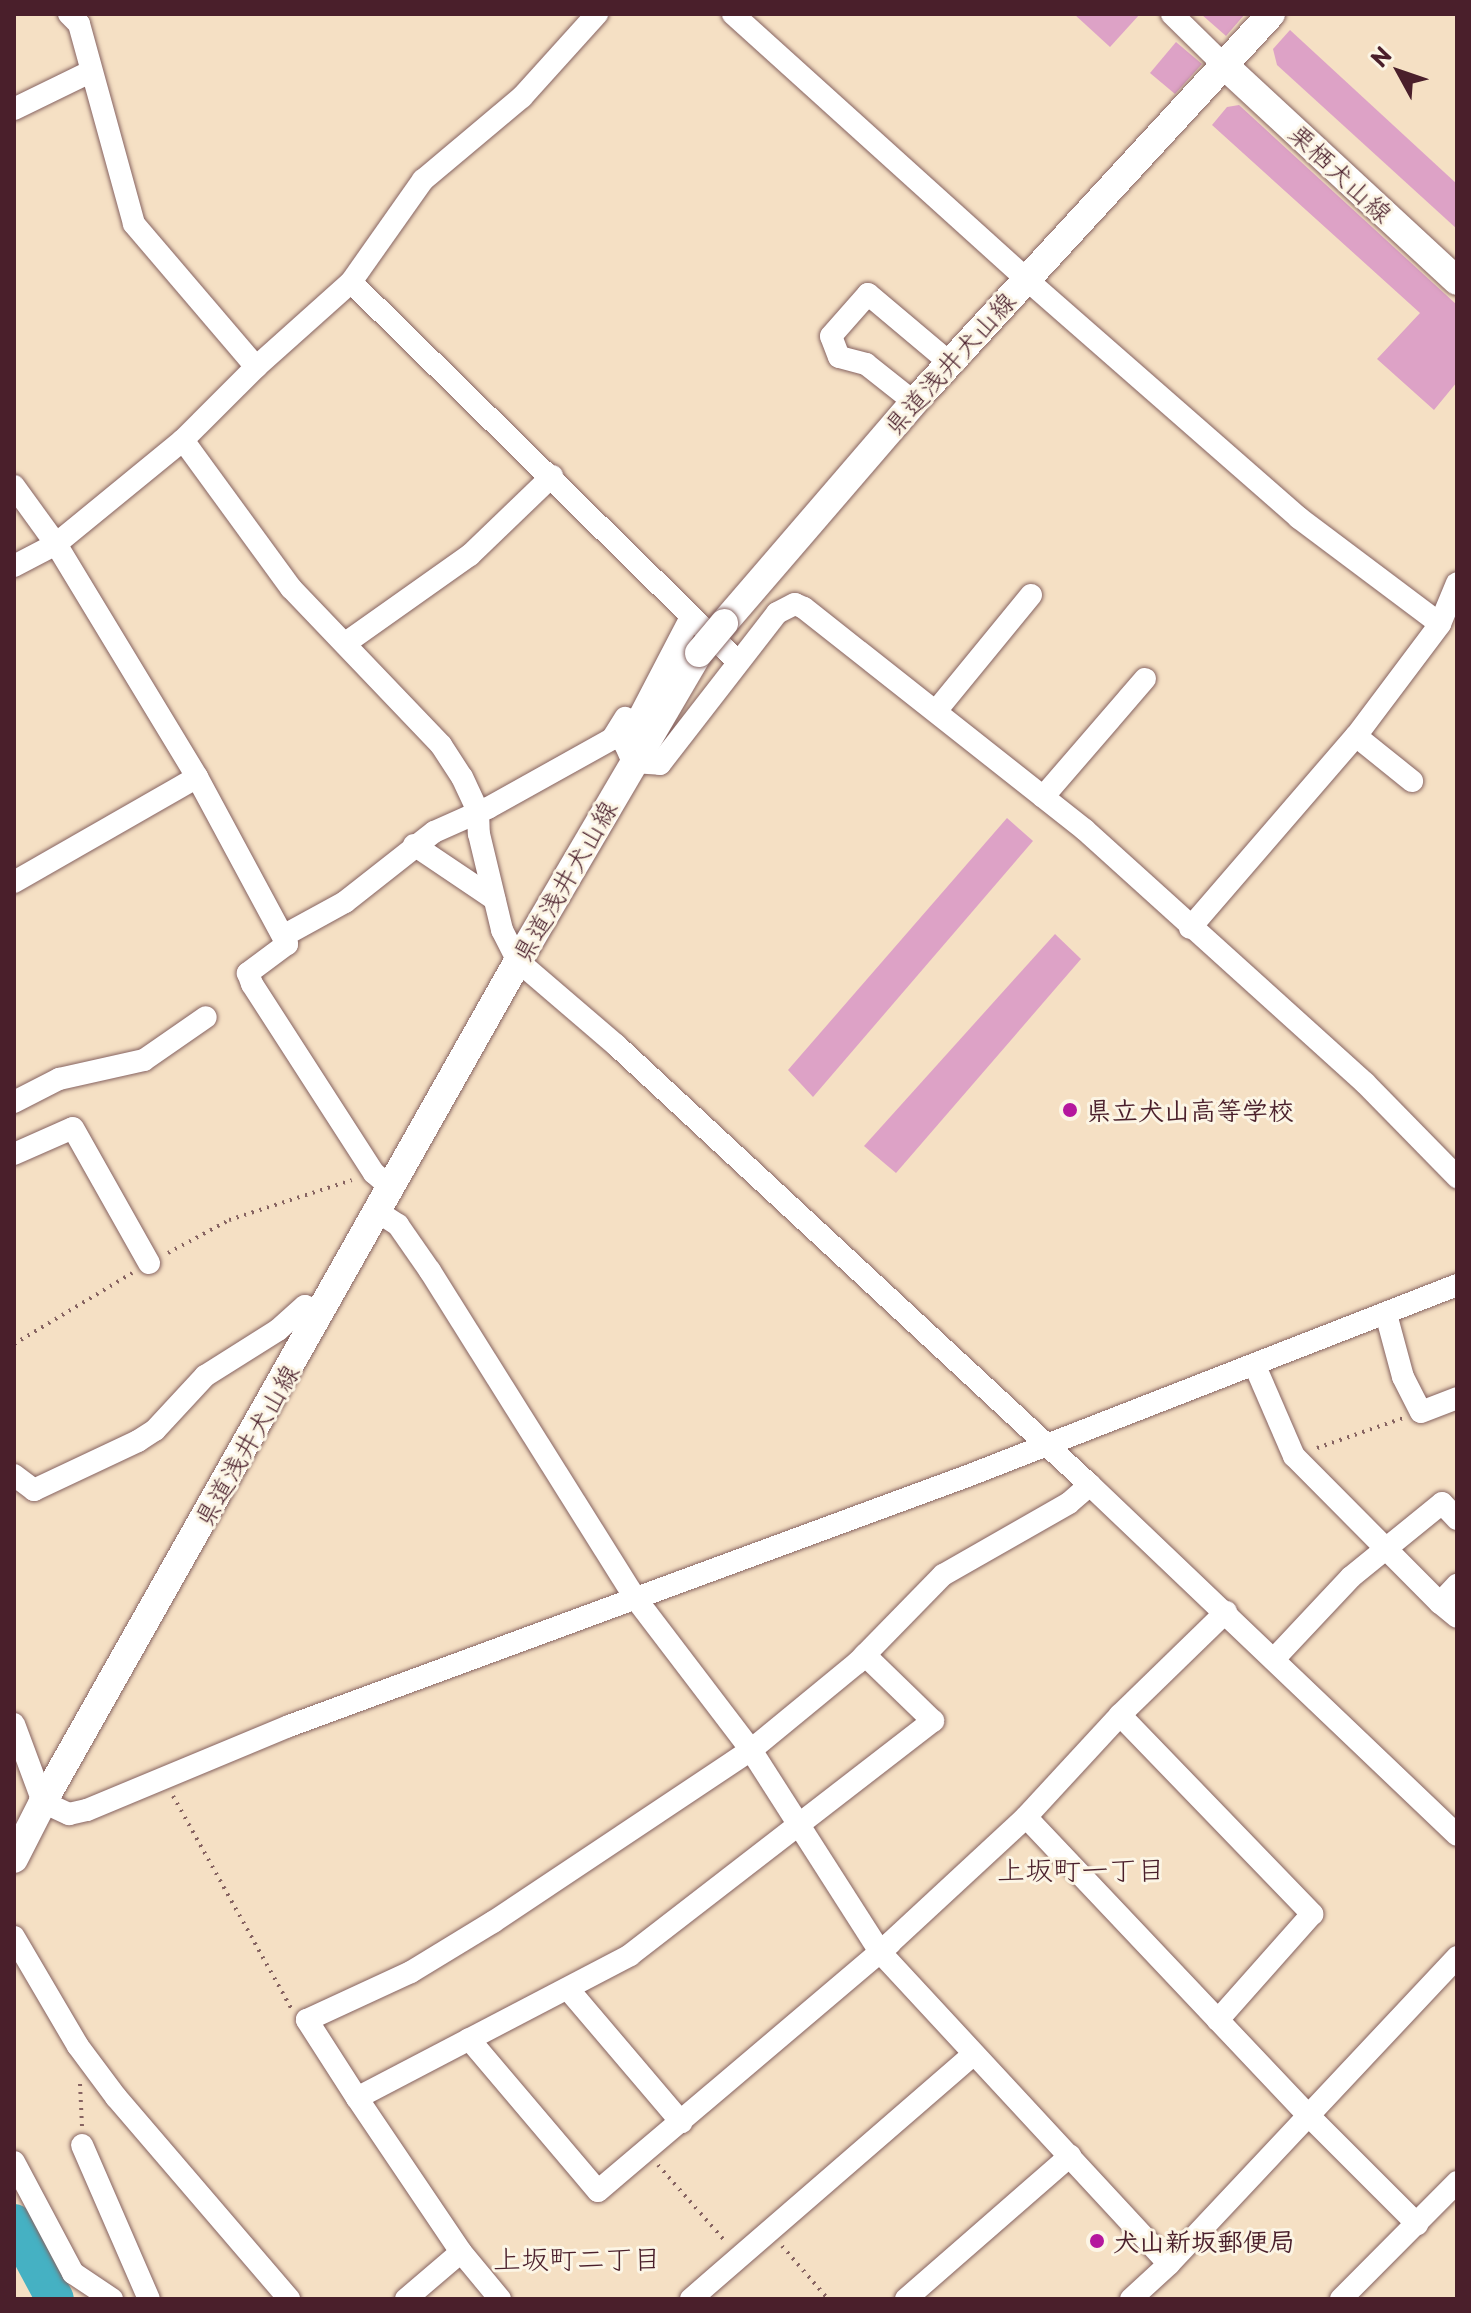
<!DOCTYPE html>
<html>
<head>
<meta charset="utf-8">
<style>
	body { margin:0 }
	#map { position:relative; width:1471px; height:2313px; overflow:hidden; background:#f5e0c4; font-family:"Playpen Sans","Klee One",sans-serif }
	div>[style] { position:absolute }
	.river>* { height:38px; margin:-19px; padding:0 19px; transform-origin:19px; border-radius:19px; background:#45b1c3 }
	.building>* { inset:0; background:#dda2c6 }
	.path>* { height:4px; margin-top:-2px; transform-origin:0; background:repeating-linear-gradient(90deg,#866361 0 2px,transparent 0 8px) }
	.roads { filter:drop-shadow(0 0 2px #866361) drop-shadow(0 0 2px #866361) }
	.minor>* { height:22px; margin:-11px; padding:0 11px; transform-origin:11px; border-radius:11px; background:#fff }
	.major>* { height:28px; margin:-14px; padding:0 14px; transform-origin:14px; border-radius:14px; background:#fff }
	.bridges { filter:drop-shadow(0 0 2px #866361) drop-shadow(0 0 2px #866361) }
	.major-bridge>* { height:28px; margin:-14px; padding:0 14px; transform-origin:14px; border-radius:14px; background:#fff }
	.dots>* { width:22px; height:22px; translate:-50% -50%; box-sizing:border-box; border:4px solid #fcf5e5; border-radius:50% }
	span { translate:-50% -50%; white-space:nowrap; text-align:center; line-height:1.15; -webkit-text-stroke:6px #fcf5e5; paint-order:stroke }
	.street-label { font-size:26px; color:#4a1f2b }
	.poi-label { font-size:26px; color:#4a1f2b; font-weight:700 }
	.left { translate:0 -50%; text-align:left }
	.neighbourhood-label { font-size:28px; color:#4a1f2b }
	.frame { position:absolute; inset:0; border:16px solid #4a1f2b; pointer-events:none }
	.north { position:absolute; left:1359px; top:32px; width:80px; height:80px; -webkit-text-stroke:6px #fcf5e5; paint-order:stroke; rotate:310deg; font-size:22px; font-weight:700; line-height:32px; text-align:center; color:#4a1f2b }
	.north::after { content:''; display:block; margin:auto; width:28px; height:36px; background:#4a1f2b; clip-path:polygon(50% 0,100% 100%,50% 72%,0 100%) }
</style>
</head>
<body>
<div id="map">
	<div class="river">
		<div style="left:14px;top:2223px;width:86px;rotate:61.7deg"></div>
	</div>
	<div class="building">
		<div style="clip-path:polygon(1074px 14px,1140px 14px,1110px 47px)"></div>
		<div style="clip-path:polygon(1201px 14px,1245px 14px,1226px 36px)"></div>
		<div style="clip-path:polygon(1290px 30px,1457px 184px,1457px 229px,1277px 65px,1273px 49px)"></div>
		<div style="clip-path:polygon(1176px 42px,1202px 64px,1175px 94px,1150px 73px)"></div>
		<div style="clip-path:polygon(1239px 105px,1457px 305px,1457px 382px,1434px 410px,1377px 359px,1420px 313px,1212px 125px,1227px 107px)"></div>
		<div style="clip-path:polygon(1007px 818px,1033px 841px,813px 1097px,788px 1070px)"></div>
		<div style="clip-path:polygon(1055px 934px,1081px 959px,896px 1173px,864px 1146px)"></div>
	</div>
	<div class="path">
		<div style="left:168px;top:1253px;width:69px;rotate:-28.4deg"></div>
		<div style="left:229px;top:1220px;width:129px;rotate:-18deg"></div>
		<div style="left:14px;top:1344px;width:138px;rotate:-31deg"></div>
		<div style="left:1317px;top:1448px;width:91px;rotate:-19.2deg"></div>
		<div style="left:173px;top:1796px;width:243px;rotate:60.9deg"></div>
		<div style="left:80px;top:2084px;width:43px;rotate:87.3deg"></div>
		<div style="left:658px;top:2165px;width:103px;rotate:48.6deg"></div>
		<div style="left:782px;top:2246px;width:70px;rotate:49deg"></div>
	</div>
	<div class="roads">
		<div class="minor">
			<div style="left:69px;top:14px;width:14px;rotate:45deg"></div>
			<div style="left:79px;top:24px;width:207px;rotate:74.6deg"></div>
			<div style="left:134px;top:224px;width:188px;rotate:49.5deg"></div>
			<div style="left:733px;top:14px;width:394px;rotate:42.1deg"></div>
			<div style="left:1025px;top:278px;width:364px;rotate:41.2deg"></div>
			<div style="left:1299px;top:518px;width:176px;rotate:36.9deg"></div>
			<div style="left:1172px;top:14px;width:74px;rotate:44.5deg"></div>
			<div style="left:14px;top:109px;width:85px;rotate:-26deg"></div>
			<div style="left:351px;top:282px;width:542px;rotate:44.48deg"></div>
			<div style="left:914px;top:402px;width:61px;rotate:-141.6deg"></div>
			<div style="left:866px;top:364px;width:28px;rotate:-165deg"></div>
			<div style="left:839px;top:357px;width:22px;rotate:-111deg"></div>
			<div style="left:831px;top:336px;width:56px;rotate:-48.6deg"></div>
			<div style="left:868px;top:294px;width:107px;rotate:40.1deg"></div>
			<div style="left:183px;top:440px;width:183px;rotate:53.9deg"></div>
			<div style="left:291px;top:588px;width:217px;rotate:46.3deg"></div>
			<div style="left:441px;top:745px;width:38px;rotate:57deg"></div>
			<div style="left:462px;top:777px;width:38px;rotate:65deg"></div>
			<div style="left:478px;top:811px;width:23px;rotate:88deg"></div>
			<div style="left:479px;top:834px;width:99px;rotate:76.5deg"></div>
			<div style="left:502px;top:930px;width:35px;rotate:63deg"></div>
			<div style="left:518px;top:961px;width:129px;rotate:40.6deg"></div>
			<div style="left:616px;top:1045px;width:647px;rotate:42.87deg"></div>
			<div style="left:1090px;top:1485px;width:507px;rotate:43.64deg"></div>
			<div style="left:14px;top:486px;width:72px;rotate:54.1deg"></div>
			<div style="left:56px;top:544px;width:272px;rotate:58.8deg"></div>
			<div style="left:197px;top:777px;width:190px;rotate:61.7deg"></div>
			<div style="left:287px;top:944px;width:49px;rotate:143.4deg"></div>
			<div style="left:248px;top:973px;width:12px;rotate:70deg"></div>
			<div style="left:252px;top:984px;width:225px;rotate:57.2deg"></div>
			<div style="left:374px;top:1173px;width:23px;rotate:41deg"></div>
			<div style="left:14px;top:566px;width:47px;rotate:-27.6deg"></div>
			<div style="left:56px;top:544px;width:164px;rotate:-39.3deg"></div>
			<div style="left:183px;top:440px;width:103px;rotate:-45deg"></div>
			<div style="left:256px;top:367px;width:127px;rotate:-41.8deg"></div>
			<div style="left:351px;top:282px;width:125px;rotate:-54.8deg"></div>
			<div style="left:423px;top:180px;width:129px;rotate:-40deg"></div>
			<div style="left:522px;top:97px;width:112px;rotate:-47.9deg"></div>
			<div style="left:690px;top:619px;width:141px;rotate:117.5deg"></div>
			<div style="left:625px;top:744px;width:20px;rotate:66deg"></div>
			<div style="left:633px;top:762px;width:27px;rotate:4deg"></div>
			<div style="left:660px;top:764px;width:191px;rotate:-52.2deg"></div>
			<div style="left:777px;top:613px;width:20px;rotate:-27deg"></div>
			<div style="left:795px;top:604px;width:10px;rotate:24deg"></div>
			<div style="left:804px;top:608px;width:358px;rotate:38.3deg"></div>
			<div style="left:1085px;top:830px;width:377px;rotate:42.1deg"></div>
			<div style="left:1365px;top:1083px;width:132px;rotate:45.6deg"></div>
			<div style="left:347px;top:642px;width:151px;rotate:-35.3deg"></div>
			<div style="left:470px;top:555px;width:114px;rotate:-43.9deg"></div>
			<div style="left:936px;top:711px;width:150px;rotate:-50.7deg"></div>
			<div style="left:1356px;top:736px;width:72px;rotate:38.8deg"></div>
			<div style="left:1043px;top:797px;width:156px;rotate:-49.2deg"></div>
			<div style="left:414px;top:845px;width:97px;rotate:34deg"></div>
			<div style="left:14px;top:882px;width:211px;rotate:-29.8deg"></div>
			<div style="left:1190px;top:928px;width:254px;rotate:-49.2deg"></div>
			<div style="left:1356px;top:736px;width:140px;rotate:-53.1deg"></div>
			<div style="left:1440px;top:624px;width:44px;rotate:-67.5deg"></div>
			<div style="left:283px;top:936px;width:71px;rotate:-28.7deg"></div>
			<div style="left:345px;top:902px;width:113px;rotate:-38.2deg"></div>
			<div style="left:434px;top:832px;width:59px;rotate:-24deg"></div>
			<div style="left:488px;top:808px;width:142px;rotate:-29.1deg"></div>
			<div style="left:612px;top:739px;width:25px;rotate:-58deg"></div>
			<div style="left:14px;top:1102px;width:51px;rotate:-27.1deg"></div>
			<div style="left:59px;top:1079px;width:87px;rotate:-12.6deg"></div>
			<div style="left:144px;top:1060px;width:75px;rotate:-34.7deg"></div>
			<div style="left:14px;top:1154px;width:64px;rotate:-23.8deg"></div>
			<div style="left:73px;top:1128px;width:155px;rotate:60.6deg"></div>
			<div style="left:378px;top:1212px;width:24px;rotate:33deg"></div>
			<div style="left:398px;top:1225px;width:56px;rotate:55.2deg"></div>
			<div style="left:430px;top:1271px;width:387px;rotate:57.9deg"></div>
			<div style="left:636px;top:1599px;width:190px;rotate:52.7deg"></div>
			<div style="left:751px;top:1750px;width:240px;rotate:57.4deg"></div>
			<div style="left:880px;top:1952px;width:425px;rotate:47.2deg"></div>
			<div style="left:1386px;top:1314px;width:65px;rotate:74.9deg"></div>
			<div style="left:1403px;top:1377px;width:39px;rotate:63deg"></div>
			<div style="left:1421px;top:1412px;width:39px;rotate:-21deg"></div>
			<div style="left:1255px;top:1366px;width:98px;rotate:66.6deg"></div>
			<div style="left:1294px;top:1456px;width:207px;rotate:45.2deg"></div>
			<div style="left:1440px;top:1603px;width:25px;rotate:-47deg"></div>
			<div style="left:14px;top:1475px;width:25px;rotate:37deg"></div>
			<div style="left:34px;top:1490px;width:115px;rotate:-25.2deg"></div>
			<div style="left:138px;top:1441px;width:20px;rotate:-33deg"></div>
			<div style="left:155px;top:1430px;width:74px;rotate:-47.2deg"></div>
			<div style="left:205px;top:1376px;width:86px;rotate:-32.2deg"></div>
			<div style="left:278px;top:1330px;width:36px;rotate:-42deg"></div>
			<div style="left:305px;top:1306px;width:17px;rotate:24deg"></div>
			<div style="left:1440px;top:1603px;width:22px;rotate:39deg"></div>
			<div style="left:1274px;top:1659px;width:112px;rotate:-46.8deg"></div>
			<div style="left:1351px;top:1577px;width:117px;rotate:-39.1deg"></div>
			<div style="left:1442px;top:1503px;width:22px;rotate:47deg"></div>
			<div style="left:1120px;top:1715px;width:277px;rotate:46deg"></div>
			<div style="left:1312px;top:1914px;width:142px;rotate:131.6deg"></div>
			<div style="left:14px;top:1724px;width:83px;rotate:69.6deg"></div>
			<div style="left:43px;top:1802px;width:29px;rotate:25deg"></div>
			<div style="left:69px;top:1814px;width:18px;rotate:-13deg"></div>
			<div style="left:87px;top:1810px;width:219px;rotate:-22.6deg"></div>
			<div style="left:289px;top:1726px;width:726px;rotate:-20.23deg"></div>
			<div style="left:970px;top:1475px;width:523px;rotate:-21.31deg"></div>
			<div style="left:1026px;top:1817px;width:409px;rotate:46.6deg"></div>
			<div style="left:1307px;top:2114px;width:156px;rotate:45deg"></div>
			<div style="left:14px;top:1937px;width:126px;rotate:59.6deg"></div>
			<div style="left:78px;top:2046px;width:64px;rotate:53.3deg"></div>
			<div style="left:116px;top:2097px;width:266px;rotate:49.4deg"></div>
			<div style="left:568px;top:1989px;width:175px;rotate:49.6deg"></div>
			<div style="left:469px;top:2039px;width:199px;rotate:49.7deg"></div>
			<div style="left:598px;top:2191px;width:383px;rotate:-40.3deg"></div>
			<div style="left:890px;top:1943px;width:185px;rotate:-42.8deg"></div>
			<div style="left:1026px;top:1817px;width:139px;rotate:-47.3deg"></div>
			<div style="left:1120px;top:1715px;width:148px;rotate:-44.2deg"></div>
			<div style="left:357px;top:2098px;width:93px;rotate:-122.7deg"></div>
			<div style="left:307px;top:2020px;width:115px;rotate:-24.8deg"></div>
			<div style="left:411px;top:1972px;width:96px;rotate:-31.4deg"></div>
			<div style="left:493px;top:1922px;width:310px;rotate:-33.7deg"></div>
			<div style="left:751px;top:1750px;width:137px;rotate:-39.4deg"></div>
			<div style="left:857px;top:1663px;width:123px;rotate:-45.7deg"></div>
			<div style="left:943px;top:1575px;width:145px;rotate:-29.7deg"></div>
			<div style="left:1069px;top:1503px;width:28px;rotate:-41deg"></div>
			<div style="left:82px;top:2145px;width:168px;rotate:66.5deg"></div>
			<div style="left:14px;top:2162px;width:126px;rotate:62deg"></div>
			<div style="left:73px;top:2273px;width:47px;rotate:33.7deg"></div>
			<div style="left:406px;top:2299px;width:72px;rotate:-40.5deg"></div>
			<div style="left:500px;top:2299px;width:61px;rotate:-129.7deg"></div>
			<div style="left:461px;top:2252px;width:186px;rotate:-124deg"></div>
			<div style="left:357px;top:2098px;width:308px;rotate:-27.6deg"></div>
			<div style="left:630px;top:1955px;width:383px;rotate:-37.7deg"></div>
			<div style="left:933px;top:1721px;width:95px;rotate:-135.9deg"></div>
			<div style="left:691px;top:2299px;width:373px;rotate:-40.9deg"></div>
			<div style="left:906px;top:2299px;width:218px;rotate:-41.1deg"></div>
			<div style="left:1131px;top:2299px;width:52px;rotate:-42.6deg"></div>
			<div style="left:1169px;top:2264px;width:421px;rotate:-46.8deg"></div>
			<div style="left:1341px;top:2299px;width:165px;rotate:-45.2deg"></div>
		</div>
		<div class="major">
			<div style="left:1225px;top:66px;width:316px;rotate:42.8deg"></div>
			<div style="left:724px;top:623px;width:291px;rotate:-49.3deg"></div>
			<div style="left:914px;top:402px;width:527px;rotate:-47.38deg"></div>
			<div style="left:14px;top:1859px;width:64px;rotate:-63deg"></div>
			<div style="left:43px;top:1802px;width:966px;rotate:-60.54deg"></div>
			<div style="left:518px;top:961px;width:357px;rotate:-59.6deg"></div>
		</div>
	</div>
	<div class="bridges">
		<div class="major-bridge">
			<div style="left:699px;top:653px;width:39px;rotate:-50deg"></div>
		</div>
	</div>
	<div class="dots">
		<div style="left:1070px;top:1110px;background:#b5179e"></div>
		<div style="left:1097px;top:2241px;background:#b5179e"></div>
	</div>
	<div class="street-label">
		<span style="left:1341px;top:173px;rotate:43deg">栗栖犬山線</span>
		<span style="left:949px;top:363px;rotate:-48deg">県道浅井犬山線</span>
		<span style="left:564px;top:881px;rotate:-60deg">県道浅井犬山線</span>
		<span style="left:246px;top:1445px;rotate:-60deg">県道浅井犬山線</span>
	</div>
	<div class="poi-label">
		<span class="left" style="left:1086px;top:1110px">県立犬山高等学校</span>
		<span class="left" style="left:1113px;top:2241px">犬山新坂郵便局</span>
	</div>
	<div class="neighbourhood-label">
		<span style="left:1081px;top:1869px">上坂町一丁目</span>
		<span style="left:577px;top:2258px">上坂町二丁目</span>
	</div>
	<div class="frame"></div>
	<div class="north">N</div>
</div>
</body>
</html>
